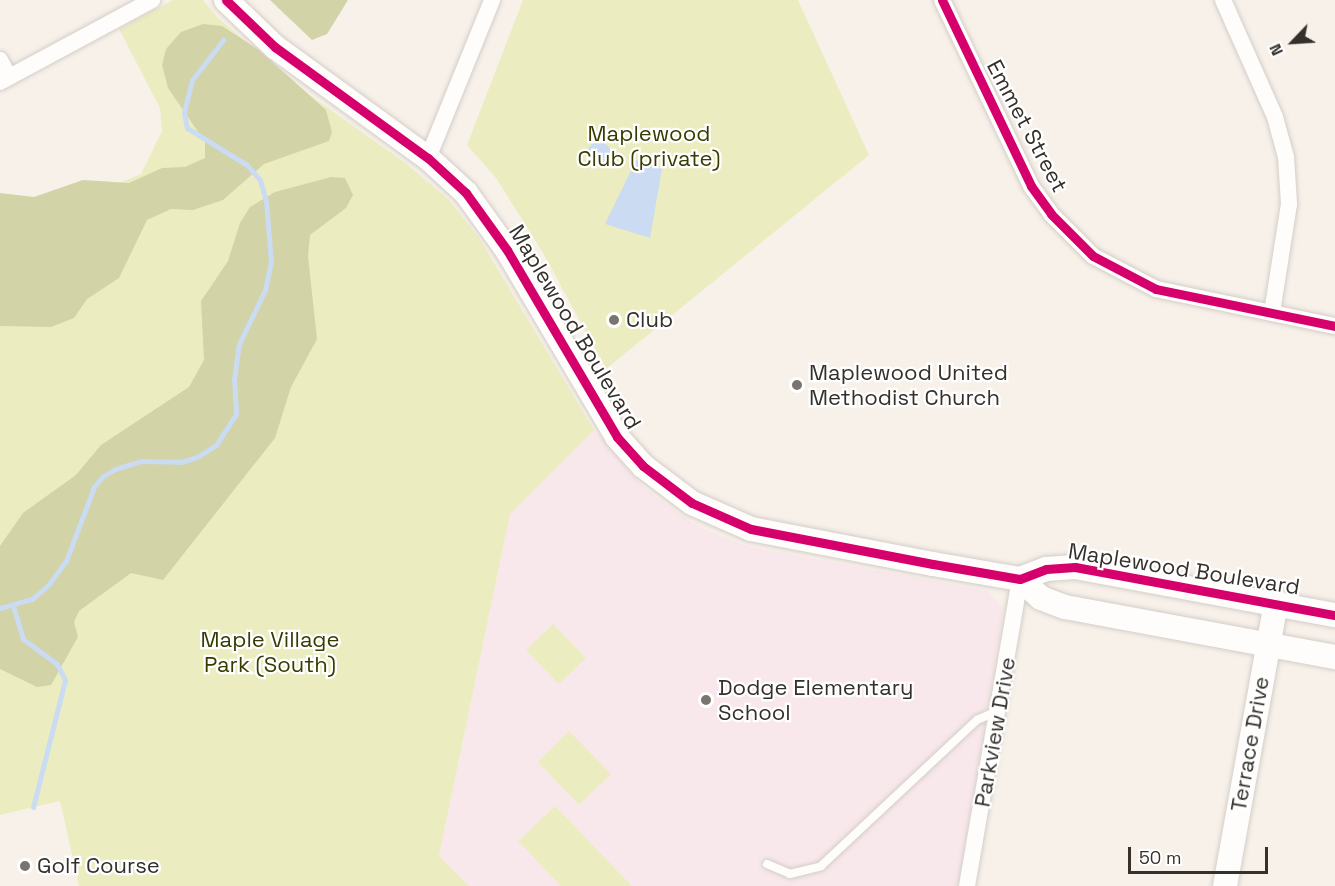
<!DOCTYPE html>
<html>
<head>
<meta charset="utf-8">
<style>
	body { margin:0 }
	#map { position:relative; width:1335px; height:886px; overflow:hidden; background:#f8f1ea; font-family:"Space Grotesk",sans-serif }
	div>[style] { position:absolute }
	.education>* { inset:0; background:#f9e8eb }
	.green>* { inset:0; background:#ebedc1 }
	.forest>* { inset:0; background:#d2d3a7 }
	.water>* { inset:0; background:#cadbf2 }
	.round { border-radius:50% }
	.stream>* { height:5px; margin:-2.5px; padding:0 2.5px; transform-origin:2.5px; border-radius:2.5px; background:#cadbf2 }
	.roads { filter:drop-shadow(0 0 2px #d3cec8) drop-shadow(0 0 2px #d3cec8) }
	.lane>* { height:8px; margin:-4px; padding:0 4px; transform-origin:4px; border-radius:4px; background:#fefdfc }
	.street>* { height:16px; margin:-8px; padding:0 8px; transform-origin:8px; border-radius:8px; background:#fefdfc }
	.secondary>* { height:24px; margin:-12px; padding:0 12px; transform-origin:12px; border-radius:12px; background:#fefdfc }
	.cycleway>* { height:9px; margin:-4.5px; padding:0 4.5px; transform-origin:4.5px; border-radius:4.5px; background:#d6006c }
	.dots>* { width:16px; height:16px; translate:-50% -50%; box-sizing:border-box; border:3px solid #fff; border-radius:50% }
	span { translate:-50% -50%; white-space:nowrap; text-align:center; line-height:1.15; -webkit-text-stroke:4.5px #fff; paint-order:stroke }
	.street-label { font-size:22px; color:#34302b }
	.park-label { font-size:22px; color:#383c01 }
	.poi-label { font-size:22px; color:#34302b }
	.left { translate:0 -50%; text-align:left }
	.north { position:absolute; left:1263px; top:12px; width:60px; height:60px; -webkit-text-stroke:4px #fff; paint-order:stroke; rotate:245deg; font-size:16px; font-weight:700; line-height:24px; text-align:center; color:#34302b }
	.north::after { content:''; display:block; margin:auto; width:21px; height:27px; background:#34302b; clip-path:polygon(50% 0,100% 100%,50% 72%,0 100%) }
	.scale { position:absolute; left:1128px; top:847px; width:140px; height:27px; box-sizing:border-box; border:3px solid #34302b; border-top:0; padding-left:8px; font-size:18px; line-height:21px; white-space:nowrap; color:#34302b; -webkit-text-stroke:4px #fff; paint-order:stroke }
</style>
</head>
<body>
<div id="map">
	<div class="education">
		<div style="clip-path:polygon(594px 430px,643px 487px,691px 522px,718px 535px,750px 547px,988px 591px,1004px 609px,958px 886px,469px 886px,439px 856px,510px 514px)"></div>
	</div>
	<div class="green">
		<div style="clip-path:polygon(173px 0,203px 0,217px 17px,301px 89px,404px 162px,449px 200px,479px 238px,594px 430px,510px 514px,439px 856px,469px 886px,79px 886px,60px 801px,0 815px,0 233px,141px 174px,162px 131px,160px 108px,119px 29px)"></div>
		<div style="clip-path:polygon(523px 0,798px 0,869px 155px,606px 369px,543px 253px,496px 178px,467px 145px)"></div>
		<div style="clip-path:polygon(553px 624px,586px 658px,559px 684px,526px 650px)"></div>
		<div style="clip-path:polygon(569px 731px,611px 774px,579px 805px,538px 762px)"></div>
		<div style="clip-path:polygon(555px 806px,632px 886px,561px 886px,518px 841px)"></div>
	</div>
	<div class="forest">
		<div style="clip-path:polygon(270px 0,348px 0,327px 34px,312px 40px)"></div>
		<div style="clip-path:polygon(203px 24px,222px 26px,259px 50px,326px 110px,332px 132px,329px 141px,264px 164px,223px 200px,193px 210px,171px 209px,147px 220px,119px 278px,87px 299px,74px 318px,51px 327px,0 326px,0 193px,34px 197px,83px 180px,129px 183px,162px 168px,185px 167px,205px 158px,205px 142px,168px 88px,162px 65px,166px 49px,181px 32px)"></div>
		<div style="clip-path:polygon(331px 177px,345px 178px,353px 195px,346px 208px,310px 235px,308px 256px,317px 339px,291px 387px,275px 438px,163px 580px,131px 573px,79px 611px,74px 622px,78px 637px,51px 685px,37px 687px,0 669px,0 546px,23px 513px,76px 475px,101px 445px,189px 387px,204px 360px,201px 301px,228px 261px,240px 223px,250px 207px,275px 192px)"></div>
	</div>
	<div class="water">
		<div class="round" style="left:587px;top:142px;width:24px;height:24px"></div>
		<div style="clip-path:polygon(636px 160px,662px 169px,650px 238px,605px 224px)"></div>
	</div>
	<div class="stream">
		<div style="left:13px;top:606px;width:34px;rotate:73deg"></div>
		<div style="left:23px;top:639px;width:42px;rotate:36.3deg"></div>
		<div style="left:57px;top:664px;width:18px;rotate:63deg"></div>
		<div style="left:65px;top:680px;width:131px;rotate:104.1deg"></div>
		<div style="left:0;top:608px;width:33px;rotate:-16deg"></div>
		<div style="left:32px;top:599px;width:23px;rotate:-41deg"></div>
		<div style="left:49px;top:584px;width:29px;rotate:-54deg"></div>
		<div style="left:66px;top:561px;width:79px;rotate:-69.3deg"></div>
		<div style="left:94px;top:487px;width:13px;rotate:-51deg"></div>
		<div style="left:102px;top:477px;width:15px;rotate:-32deg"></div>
		<div style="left:115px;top:469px;width:28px;rotate:-17deg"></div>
		<div style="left:142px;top:461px;width:39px;rotate:1deg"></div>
		<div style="left:181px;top:462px;width:19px;rotate:-18deg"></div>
		<div style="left:199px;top:456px;width:20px;rotate:-33deg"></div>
		<div style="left:216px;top:445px;width:37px;rotate:-57deg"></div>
		<div style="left:236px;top:414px;width:35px;rotate:-93deg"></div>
		<div style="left:234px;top:379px;width:35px;rotate:-82deg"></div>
		<div style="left:239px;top:344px;width:60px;rotate:-64.3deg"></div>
		<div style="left:265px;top:290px;width:29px;rotate:-78deg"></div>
		<div style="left:271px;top:262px;width:61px;rotate:-94.7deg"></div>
		<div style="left:266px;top:201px;width:22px;rotate:-106deg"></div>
		<div style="left:260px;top:180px;width:20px;rotate:-131deg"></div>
		<div style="left:247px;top:165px;width:70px;rotate:-148.3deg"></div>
		<div style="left:187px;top:128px;width:16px;rotate:-101deg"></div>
		<div style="left:184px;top:112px;width:33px;rotate:-76deg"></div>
		<div style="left:192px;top:80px;width:51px;rotate:-52.2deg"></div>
	</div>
	<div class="roads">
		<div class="lane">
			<div style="left:767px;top:864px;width:25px;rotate:23deg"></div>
			<div style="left:790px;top:874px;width:32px;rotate:-14deg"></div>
			<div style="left:821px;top:866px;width:214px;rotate:-43.1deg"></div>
			<div style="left:977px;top:720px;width:24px;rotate:-24deg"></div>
		</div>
		<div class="street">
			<div style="left:942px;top:0;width:206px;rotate:64.4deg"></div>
			<div style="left:1031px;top:186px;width:34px;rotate:54deg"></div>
			<div style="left:1051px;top:214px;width:59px;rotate:45deg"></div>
			<div style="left:1093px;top:256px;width:71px;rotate:27.6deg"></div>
			<div style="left:1156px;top:289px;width:183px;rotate:11.7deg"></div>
			<div style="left:1223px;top:0;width:128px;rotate:66deg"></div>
			<div style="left:1275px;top:117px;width:41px;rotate:74.6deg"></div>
			<div style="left:1286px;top:157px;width:47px;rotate:86.3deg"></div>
			<div style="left:1289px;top:204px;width:110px;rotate:98.9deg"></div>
			<div style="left:0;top:60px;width:19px;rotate:62deg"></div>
			<div style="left:0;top:82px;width:173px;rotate:-28.3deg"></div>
			<div style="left:428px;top:158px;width:170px;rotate:-67.9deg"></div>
			<div style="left:967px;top:886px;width:312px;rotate:-80.2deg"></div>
		</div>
		<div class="secondary">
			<div style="left:226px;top:0;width:68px;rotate:43.8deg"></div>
			<div style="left:275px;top:47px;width:189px;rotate:36deg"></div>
			<div style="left:428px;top:158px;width:52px;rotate:42.6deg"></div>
			<div style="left:466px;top:193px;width:70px;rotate:54.3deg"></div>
			<div style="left:507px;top:250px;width:217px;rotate:59.5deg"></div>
			<div style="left:617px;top:437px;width:39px;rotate:48deg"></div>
			<div style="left:643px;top:466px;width:61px;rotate:37.1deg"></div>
			<div style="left:692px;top:503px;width:64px;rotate:23.8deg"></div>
			<div style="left:751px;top:529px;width:185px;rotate:10.9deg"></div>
			<div style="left:933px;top:564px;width:88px;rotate:9.8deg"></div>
			<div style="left:1020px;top:579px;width:28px;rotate:-21deg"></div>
			<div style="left:1046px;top:569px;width:29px;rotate:-4deg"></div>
			<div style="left:1075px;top:567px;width:264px;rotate:10.5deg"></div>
			<div style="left:1020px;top:579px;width:28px;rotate:42deg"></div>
			<div style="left:1041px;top:598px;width:26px;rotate:21deg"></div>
			<div style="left:1065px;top:607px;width:275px;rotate:10.5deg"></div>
			<div style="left:1225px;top:886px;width:289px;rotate:-79.8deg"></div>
		</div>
	</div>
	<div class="cycleway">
		<div style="left:226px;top:0;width:68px;rotate:43.8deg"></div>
		<div style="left:275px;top:47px;width:189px;rotate:36deg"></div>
		<div style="left:428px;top:158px;width:52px;rotate:42.6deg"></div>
		<div style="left:466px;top:193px;width:70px;rotate:54.3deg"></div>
		<div style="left:507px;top:250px;width:217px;rotate:59.5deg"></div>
		<div style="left:617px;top:437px;width:39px;rotate:48deg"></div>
		<div style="left:643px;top:466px;width:61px;rotate:37.1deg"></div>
		<div style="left:692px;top:503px;width:64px;rotate:23.8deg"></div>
		<div style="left:751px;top:529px;width:185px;rotate:10.9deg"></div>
		<div style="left:933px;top:564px;width:88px;rotate:9.8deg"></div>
		<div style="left:1020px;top:579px;width:28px;rotate:-21deg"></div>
		<div style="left:1046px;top:569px;width:29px;rotate:-4deg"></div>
		<div style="left:1075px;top:567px;width:264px;rotate:10.5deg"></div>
		<div style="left:942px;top:0;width:206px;rotate:64.4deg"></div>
		<div style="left:1031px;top:186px;width:34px;rotate:54deg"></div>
		<div style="left:1051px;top:214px;width:59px;rotate:45deg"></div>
		<div style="left:1093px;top:256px;width:71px;rotate:27.6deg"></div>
		<div style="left:1156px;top:289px;width:183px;rotate:11.7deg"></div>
	</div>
	<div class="dots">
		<div style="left:614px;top:320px;background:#79746e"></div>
		<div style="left:797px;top:385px;background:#79746e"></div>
		<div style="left:706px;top:700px;background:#79746e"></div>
		<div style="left:25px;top:866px;background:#79746e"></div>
	</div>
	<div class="street-label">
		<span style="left:1027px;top:126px;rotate:62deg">Emmet Street</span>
		<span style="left:575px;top:327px;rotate:59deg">Maplewood Boulevard</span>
		<span style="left:1184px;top:569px;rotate:9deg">Maplewood Boulevard</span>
		<span style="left:995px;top:732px;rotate:-80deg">Parkview Drive</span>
		<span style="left:1250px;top:744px;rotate:-80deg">Terrace Drive</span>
	</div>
	<div class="park-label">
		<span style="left:649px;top:146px">Maplewood<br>Club (private)</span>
		<span style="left:270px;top:652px">Maple Village<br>Park (South)</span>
	</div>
	<div class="poi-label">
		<span class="left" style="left:626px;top:320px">Club</span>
		<span class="left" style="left:809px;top:385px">Maplewood United<br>Methodist Church</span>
		<span class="left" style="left:718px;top:700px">Dodge Elementary<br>School</span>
		<span class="left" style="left:37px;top:866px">Golf Course</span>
	</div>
	<div class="north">N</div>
	<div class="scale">50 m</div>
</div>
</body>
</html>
